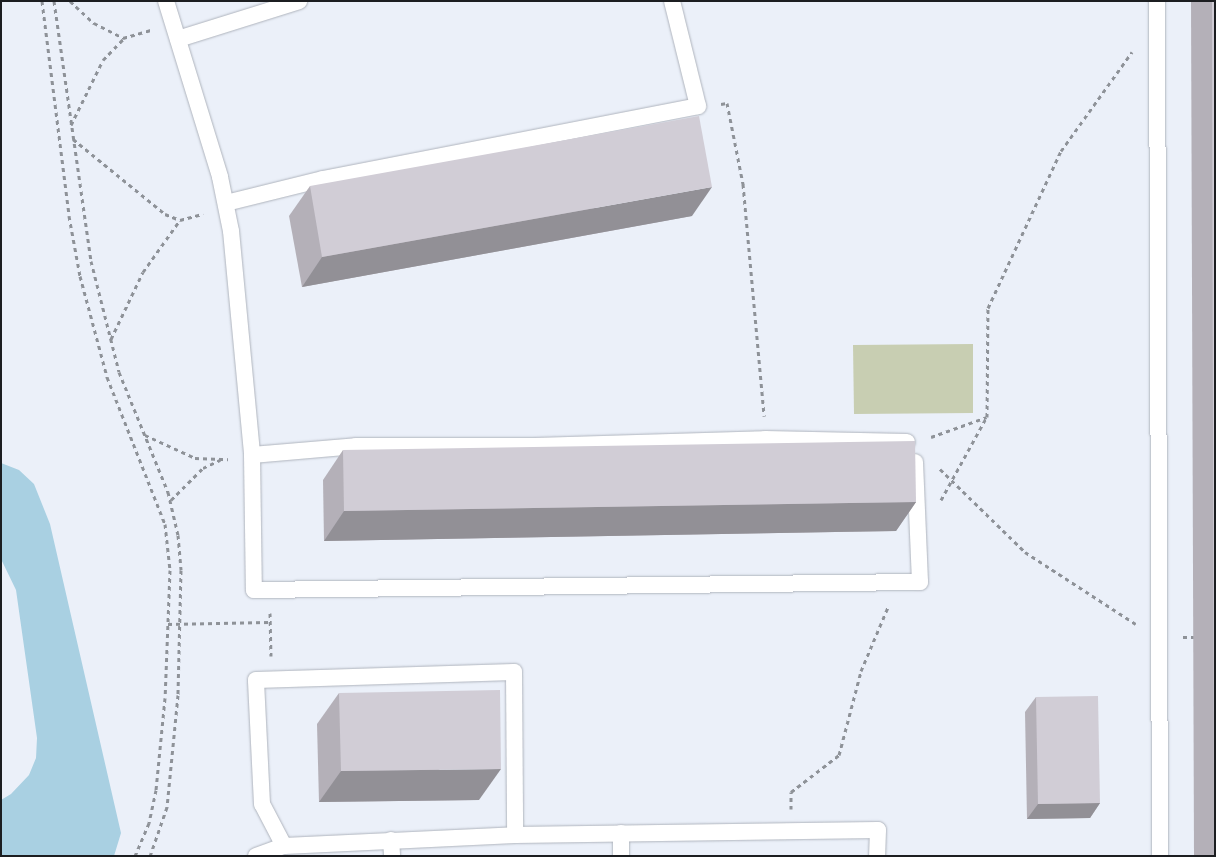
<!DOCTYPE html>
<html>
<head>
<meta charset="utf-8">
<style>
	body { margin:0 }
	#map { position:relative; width:1216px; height:857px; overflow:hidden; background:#ebf0f9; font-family:"PT Sans",sans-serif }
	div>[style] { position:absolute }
	.green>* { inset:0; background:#c8ceb2 }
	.water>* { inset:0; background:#a9d0e2 }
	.path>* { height:3px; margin-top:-1.5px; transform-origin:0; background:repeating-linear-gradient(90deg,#8e9298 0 4px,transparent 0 8px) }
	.roads { filter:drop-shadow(0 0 1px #afb4bd) drop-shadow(0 0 1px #afb4bd) }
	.lane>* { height:16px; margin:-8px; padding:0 8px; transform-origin:8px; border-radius:8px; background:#fff }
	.wall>* { inset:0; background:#b4b0b8 }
	.shaded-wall>* { inset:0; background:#929096 }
	.building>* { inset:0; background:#d1cdd6 }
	span { translate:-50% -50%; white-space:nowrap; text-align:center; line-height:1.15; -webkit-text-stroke:4px #ebf0f9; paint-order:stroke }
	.frame { position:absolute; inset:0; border:2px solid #1c1e21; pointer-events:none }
</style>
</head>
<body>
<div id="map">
	<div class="green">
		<div style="clip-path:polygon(973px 344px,973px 413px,854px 414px,853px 345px)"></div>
	</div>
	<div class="water">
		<div style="clip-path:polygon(1px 463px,19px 470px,34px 484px,50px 524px,121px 833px,114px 856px,1px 856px,1px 800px,11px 794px,29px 775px,36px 758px,37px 738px,16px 590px,1px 559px)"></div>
	</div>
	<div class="path">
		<div style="left:42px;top:1px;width:217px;rotate:82.8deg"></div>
		<div style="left:69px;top:216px;width:61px;rotate:79.6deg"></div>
		<div style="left:80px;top:276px;width:105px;rotate:75deg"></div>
		<div style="left:107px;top:377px;width:158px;rotate:68.5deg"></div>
		<div style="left:165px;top:524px;width:46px;rotate:83.8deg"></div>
		<div style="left:170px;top:570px;width:128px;rotate:92.2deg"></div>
		<div style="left:165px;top:698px;width:92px;rotate:95.6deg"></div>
		<div style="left:156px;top:790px;width:34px;rotate:102deg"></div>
		<div style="left:149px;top:823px;width:36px;rotate:113deg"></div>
		<div style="left:54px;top:1px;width:263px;rotate:81.9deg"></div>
		<div style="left:91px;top:261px;width:114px;rotate:75.8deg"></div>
		<div style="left:119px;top:372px;width:130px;rotate:67.8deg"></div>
		<div style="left:168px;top:492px;width:44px;rotate:76.9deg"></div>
		<div style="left:178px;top:535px;width:35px;rotate:85deg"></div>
		<div style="left:181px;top:570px;width:125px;rotate:91.4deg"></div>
		<div style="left:178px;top:695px;width:113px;rotate:95.6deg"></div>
		<div style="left:167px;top:807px;width:52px;rotate:109.1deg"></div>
		<div style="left:70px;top:1px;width:33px;rotate:43deg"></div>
		<div style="left:94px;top:23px;width:33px;rotate:27deg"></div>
		<div style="left:123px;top:38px;width:29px;rotate:-16deg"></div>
		<div style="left:721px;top:104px;width:6px;rotate:-9deg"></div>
		<div style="left:727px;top:103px;width:83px;rotate:78.8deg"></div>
		<div style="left:743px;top:184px;width:233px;rotate:84.8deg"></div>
		<div style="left:71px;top:125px;width:72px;rotate:-63.8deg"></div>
		<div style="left:103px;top:60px;width:29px;rotate:-46deg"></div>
		<div style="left:73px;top:139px;width:119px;rotate:39.2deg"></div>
		<div style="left:165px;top:214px;width:16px;rotate:22deg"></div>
		<div style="left:180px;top:220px;width:24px;rotate:-15deg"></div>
		<div style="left:111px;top:339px;width:74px;rotate:-64.5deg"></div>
		<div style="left:143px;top:272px;width:64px;rotate:-54.6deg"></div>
		<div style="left:145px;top:435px;width:55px;rotate:24.7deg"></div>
		<div style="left:195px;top:458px;width:33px;rotate:2deg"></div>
		<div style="left:931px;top:437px;width:59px;rotate:-19.7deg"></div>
		<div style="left:987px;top:417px;width:109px;rotate:-89.5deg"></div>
		<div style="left:988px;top:308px;width:173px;rotate:-65.1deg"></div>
		<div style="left:1061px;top:151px;width:122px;rotate:-54.4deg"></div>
		<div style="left:940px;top:469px;width:119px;rotate:44.3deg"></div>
		<div style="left:1025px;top:552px;width:132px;rotate:33deg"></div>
		<div style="left:171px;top:500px;width:45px;rotate:-45deg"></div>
		<div style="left:203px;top:468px;width:19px;rotate:-25deg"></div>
		<div style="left:941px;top:500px;width:94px;rotate:-61.2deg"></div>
		<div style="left:270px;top:613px;width:43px;rotate:88.7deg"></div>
		<div style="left:168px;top:624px;width:102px;rotate:-1.1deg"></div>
		<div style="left:1183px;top:637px;width:11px"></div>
		<div style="left:791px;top:809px;width:17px;rotate:-90deg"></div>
		<div style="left:791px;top:792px;width:61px;rotate:-37.6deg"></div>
		<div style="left:839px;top:755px;width:87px;rotate:-75.3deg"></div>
		<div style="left:861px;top:671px;width:69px;rotate:-67.1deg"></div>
	</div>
	<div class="roads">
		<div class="lane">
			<div style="left:166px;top:1px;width:184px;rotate:72.9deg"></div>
			<div style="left:220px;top:177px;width:55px;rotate:78.5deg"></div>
			<div style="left:231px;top:231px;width:225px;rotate:84.6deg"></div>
			<div style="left:252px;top:455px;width:135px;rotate:89.2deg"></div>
			<div style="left:254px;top:590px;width:666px;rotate:-0.69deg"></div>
			<div style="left:920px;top:582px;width:120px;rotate:-92.4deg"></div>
			<div style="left:1157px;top:1px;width:855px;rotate:89.8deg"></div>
			<div style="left:178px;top:39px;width:127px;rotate:-17.4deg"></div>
			<div style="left:226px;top:203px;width:100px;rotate:-13.9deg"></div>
			<div style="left:323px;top:179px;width:382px;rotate:-11deg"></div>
			<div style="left:698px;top:106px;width:108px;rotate:-103.9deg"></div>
			<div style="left:252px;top:455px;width:104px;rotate:-4.9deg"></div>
			<div style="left:356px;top:446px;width:179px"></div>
			<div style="left:535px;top:446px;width:230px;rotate:-1.7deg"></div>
			<div style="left:765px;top:439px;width:142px;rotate:1.2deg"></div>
			<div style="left:621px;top:833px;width:23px;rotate:90deg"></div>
			<div style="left:391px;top:840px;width:16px;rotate:86deg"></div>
			<div style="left:284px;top:846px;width:47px;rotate:-117.6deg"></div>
			<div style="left:262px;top:804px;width:124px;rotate:-92.8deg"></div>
			<div style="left:256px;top:680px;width:258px;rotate:-1.8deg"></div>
			<div style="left:514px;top:672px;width:163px;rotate:89.6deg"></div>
			<div style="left:515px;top:835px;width:363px;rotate:-0.8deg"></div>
			<div style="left:878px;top:830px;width:26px;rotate:92deg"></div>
			<div style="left:256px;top:856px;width:30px;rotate:-20deg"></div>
			<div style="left:284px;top:846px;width:231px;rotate:-2.7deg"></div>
		</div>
	</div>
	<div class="wall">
		<div style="clip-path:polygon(1191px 1px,1215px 1px,1215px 856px,1194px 856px)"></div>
		<div style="clip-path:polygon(310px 186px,692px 216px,302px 287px,289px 216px)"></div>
		<div style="clip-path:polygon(343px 450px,916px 502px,896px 531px,324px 541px,323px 480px)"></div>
		<div style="clip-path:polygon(339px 693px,479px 800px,319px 802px,317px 724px)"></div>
		<div style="clip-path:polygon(1036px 697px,1100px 803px,1090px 818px,1027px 819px,1025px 712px)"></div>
	</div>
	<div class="shaded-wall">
		<div style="clip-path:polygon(712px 187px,692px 216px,302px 287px,322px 257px)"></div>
		<div style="clip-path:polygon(916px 502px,896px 531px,324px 541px,344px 511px)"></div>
		<div style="clip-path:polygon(501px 769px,479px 800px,319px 802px,341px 771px)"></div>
		<div style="clip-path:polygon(1100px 803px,1090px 818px,1027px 819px,1038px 804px)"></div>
	</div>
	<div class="building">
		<div style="clip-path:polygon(1212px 1px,1215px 1px,1215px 856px,1214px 856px)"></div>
		<div style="clip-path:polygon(699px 116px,712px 187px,322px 257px,310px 186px)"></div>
		<div style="clip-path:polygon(915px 441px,916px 502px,344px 511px,343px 450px)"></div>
		<div style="clip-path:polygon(500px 690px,501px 769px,341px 771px,339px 693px)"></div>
		<div style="clip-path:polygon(1098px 696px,1100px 803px,1038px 804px,1036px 697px)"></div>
	</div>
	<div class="frame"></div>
</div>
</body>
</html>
